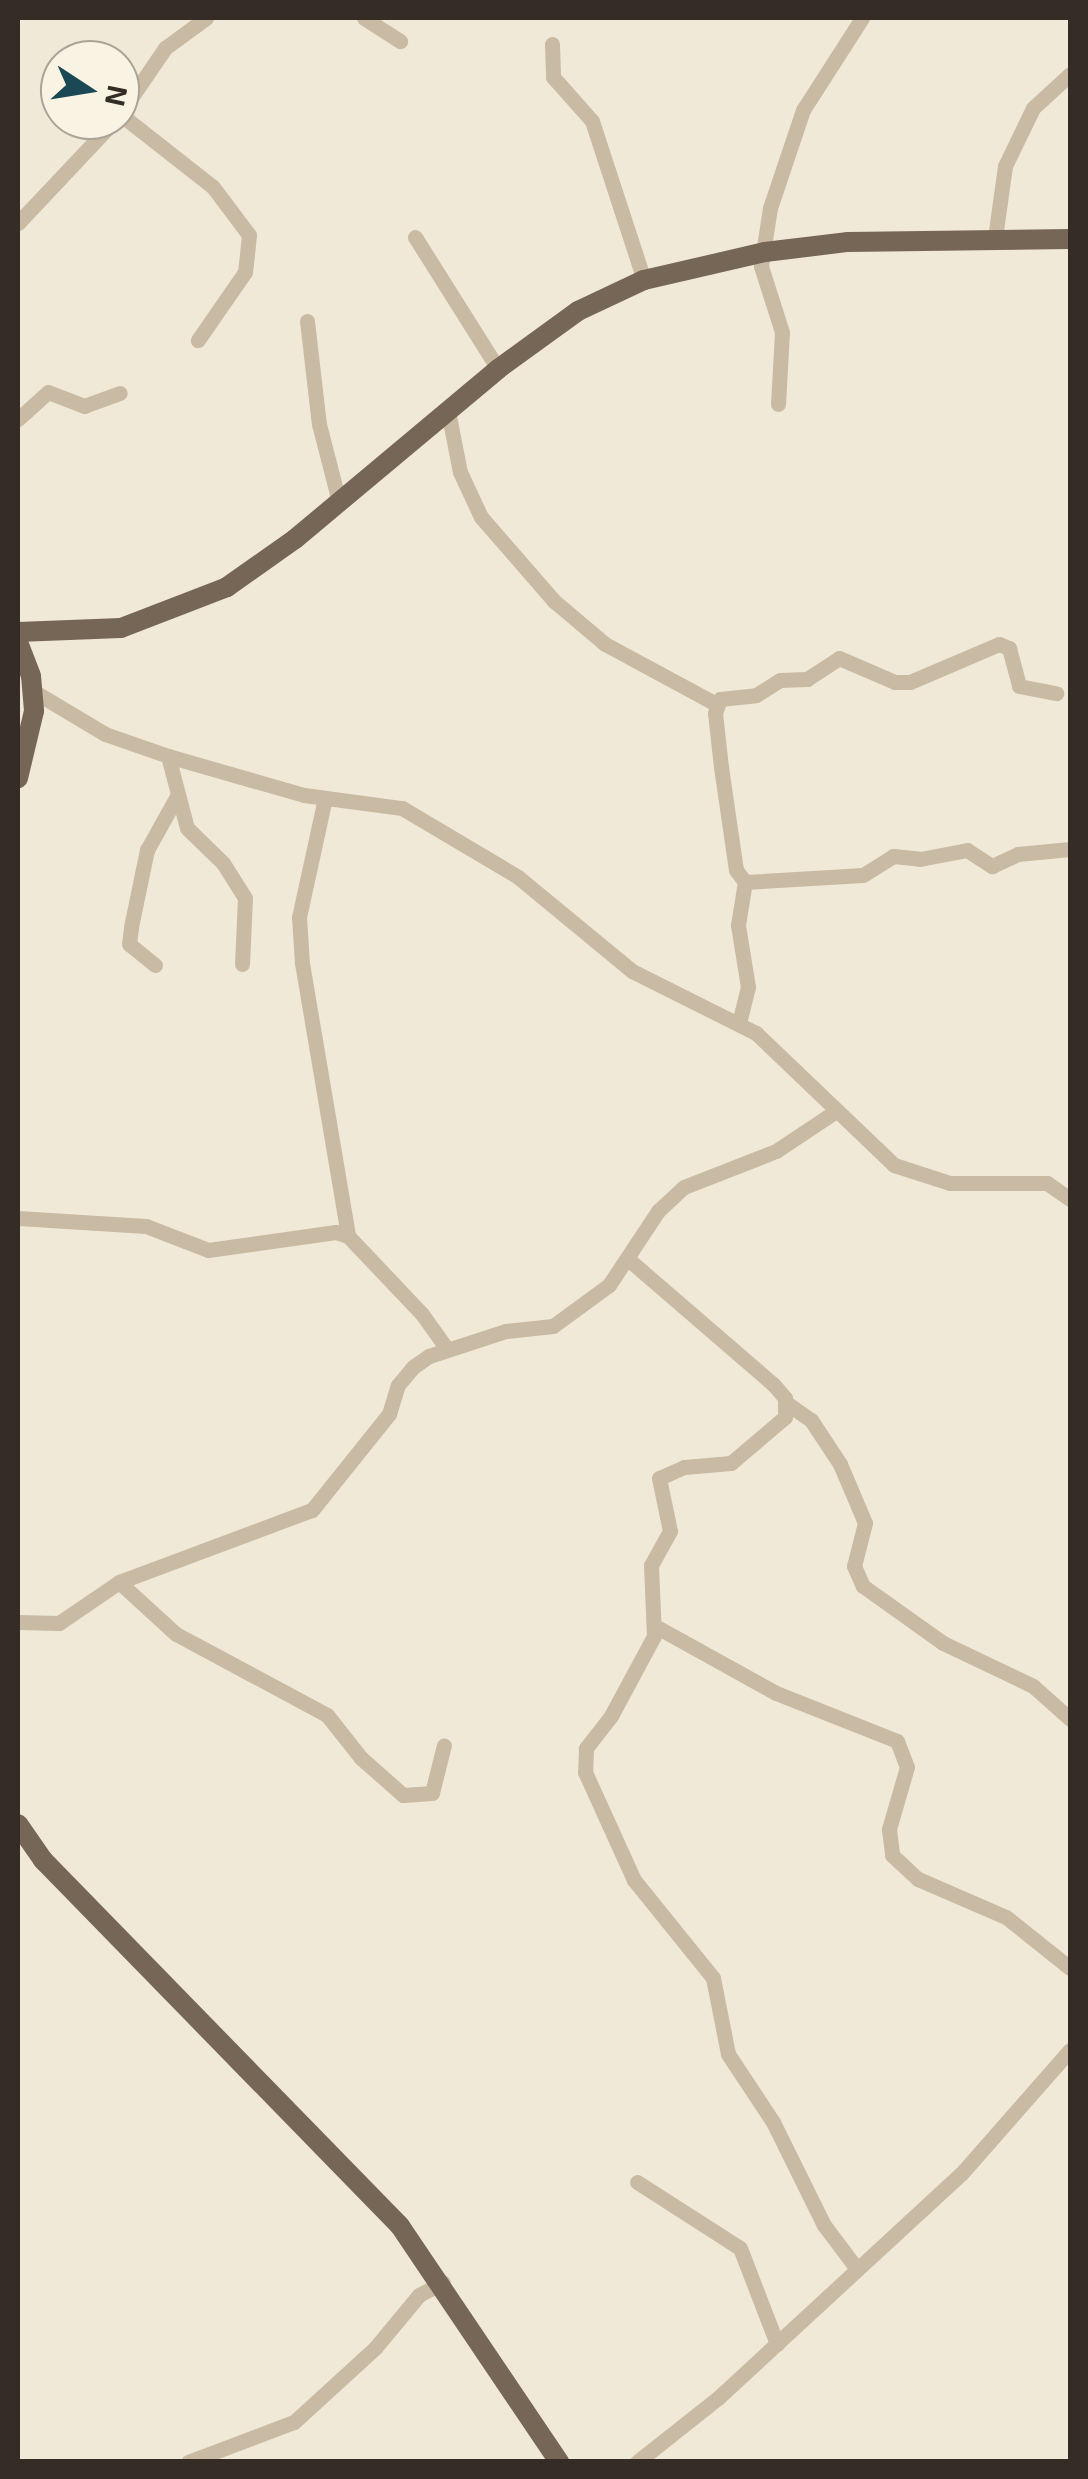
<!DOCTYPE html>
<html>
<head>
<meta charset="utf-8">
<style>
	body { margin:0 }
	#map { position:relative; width:1088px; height:2479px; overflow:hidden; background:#f1e9d7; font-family:"Exo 2",sans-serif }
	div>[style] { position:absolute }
	.minor>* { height:15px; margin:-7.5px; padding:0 7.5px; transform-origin:7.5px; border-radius:7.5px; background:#c9bba3 }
	.major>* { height:20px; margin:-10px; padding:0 10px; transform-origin:10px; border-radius:10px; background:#766656 }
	span { translate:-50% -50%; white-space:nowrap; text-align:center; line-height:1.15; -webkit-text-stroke:8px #f9f3e3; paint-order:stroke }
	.frame { position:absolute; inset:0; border:20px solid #342c25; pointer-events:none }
	.north { position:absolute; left:40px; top:40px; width:100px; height:100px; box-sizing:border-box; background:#f9f3e3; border:2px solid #aaa397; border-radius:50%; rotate:102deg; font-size:28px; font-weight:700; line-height:40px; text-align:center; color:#342c25 }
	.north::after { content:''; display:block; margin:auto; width:35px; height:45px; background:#1b4855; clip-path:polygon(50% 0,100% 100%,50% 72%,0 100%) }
</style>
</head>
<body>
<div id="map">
	<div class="minor">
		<div style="left:364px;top:18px;width:43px;rotate:32.6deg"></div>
		<div style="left:552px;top:44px;width:33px;rotate:88deg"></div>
		<div style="left:553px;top:77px;width:59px;rotate:48.4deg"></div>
		<div style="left:592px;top:121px;width:167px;rotate:71.9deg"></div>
		<div style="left:120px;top:114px;width:118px;rotate:38.1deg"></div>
		<div style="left:213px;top:187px;width:60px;rotate:53.1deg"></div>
		<div style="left:249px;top:235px;width:37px;rotate:96deg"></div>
		<div style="left:245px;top:272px;width:83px;rotate:124.7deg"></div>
		<div style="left:120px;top:114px;width:80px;rotate:-55.7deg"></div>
		<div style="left:165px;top:48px;width:51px;rotate:-36.2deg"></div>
		<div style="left:18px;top:223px;width:141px;rotate:-46.7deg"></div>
		<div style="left:415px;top:237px;width:156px;rotate:57.8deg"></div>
		<div style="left:995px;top:238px;width:73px;rotate:-82.1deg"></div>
		<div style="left:1005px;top:166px;width:64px;rotate:-64.2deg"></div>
		<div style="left:1033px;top:108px;width:50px;rotate:-42.6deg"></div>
		<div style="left:307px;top:321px;width:104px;rotate:83.4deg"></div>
		<div style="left:319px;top:424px;width:81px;rotate:75.6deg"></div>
		<div style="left:778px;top:404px;width:72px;rotate:-86.8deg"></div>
		<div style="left:782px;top:332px;width:69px;rotate:-107.7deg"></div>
		<div style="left:761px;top:266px;width:59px;rotate:-81.2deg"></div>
		<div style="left:770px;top:208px;width:103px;rotate:-71.4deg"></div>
		<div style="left:803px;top:110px;width:109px;rotate:-57.3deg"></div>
		<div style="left:448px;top:411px;width:62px;rotate:78.9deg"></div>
		<div style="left:460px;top:472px;width:50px;rotate:65deg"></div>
		<div style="left:481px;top:517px;width:111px;rotate:49deg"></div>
		<div style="left:554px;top:601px;width:67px;rotate:40.1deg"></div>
		<div style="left:605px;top:644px;width:126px;rotate:28.4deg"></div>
		<div style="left:18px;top:419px;width:40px;rotate:-42deg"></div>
		<div style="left:48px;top:392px;width:39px;rotate:21deg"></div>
		<div style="left:84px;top:406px;width:38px;rotate:-20deg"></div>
		<div style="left:33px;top:691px;width:84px;rotate:30.8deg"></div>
		<div style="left:105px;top:734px;width:67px;rotate:19.2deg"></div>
		<div style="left:168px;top:756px;width:141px;rotate:16deg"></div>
		<div style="left:304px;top:795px;width:99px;rotate:7.6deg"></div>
		<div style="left:402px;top:808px;width:135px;rotate:30.7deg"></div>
		<div style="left:518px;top:877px;width:148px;rotate:39.5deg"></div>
		<div style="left:632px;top:971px;width:139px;rotate:26.6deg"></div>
		<div style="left:756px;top:1033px;width:191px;rotate:43.7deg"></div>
		<div style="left:894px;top:1165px;width:59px;rotate:17.8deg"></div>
		<div style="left:950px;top:1183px;width:97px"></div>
		<div style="left:1047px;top:1183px;width:28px;rotate:35deg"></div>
		<div style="left:168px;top:756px;width:74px;rotate:75.2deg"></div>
		<div style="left:187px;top:828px;width:50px;rotate:44.2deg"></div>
		<div style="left:223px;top:863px;width:41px;rotate:57.8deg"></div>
		<div style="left:245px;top:898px;width:66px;rotate:92.6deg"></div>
		<div style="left:325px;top:798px;width:122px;rotate:102.3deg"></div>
		<div style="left:299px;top:917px;width:46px;rotate:86.3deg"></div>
		<div style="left:302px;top:963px;width:277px;rotate:80.4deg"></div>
		<div style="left:745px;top:882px;width:15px;rotate:-127deg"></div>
		<div style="left:736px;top:870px;width:104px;rotate:-98.3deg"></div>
		<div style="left:721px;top:767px;width:54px;rotate:-96.3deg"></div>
		<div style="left:715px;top:713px;width:15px;rotate:-70deg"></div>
		<div style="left:720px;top:699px;width:36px;rotate:-6deg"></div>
		<div style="left:756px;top:695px;width:28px;rotate:-32deg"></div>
		<div style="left:780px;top:680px;width:27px;rotate:-2deg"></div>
		<div style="left:807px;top:679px;width:38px;rotate:-33deg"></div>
		<div style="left:839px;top:658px;width:61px;rotate:23.2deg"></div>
		<div style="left:895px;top:682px;width:15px"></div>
		<div style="left:910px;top:682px;width:97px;rotate:-23.1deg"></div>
		<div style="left:999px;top:644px;width:11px;rotate:22deg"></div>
		<div style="left:1009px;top:648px;width:39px;rotate:75deg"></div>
		<div style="left:1019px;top:686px;width:38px;rotate:11deg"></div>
		<div style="left:155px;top:965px;width:33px;rotate:-141deg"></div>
		<div style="left:129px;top:944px;width:17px;rotate:-83deg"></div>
		<div style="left:131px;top:927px;width:79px;rotate:-78.3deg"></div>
		<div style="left:147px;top:850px;width:62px;rotate:-60.9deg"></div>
		<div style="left:739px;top:1023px;width:37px;rotate:-76deg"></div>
		<div style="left:748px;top:987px;width:63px;rotate:-99.2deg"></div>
		<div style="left:738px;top:925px;width:44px;rotate:-80.8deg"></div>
		<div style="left:745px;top:882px;width:118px;rotate:-3.4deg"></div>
		<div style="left:863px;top:875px;width:36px;rotate:-32deg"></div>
		<div style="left:893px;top:856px;width:27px;rotate:6deg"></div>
		<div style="left:920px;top:859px;width:48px;rotate:-10.8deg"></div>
		<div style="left:967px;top:850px;width:30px;rotate:33deg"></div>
		<div style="left:992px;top:866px;width:29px;rotate:-25deg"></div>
		<div style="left:1018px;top:854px;width:52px;rotate:-5.5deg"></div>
		<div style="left:18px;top:1218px;width:128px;rotate:3.6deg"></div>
		<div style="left:146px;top:1226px;width:66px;rotate:21.2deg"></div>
		<div style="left:208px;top:1250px;width:129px;rotate:-8deg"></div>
		<div style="left:336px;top:1232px;width:13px;rotate:18deg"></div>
		<div style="left:348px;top:1236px;width:108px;rotate:46.5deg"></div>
		<div style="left:422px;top:1314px;width:43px;rotate:54.5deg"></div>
		<div style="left:628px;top:1259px;width:191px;rotate:40.8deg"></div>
		<div style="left:773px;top:1384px;width:18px;rotate:49deg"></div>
		<div style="left:785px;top:1398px;width:19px;rotate:90deg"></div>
		<div style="left:785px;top:1417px;width:71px;rotate:139.6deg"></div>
		<div style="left:731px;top:1463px;width:47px;rotate:175.1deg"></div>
		<div style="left:684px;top:1467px;width:27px;rotate:156deg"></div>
		<div style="left:659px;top:1478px;width:54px;rotate:78.3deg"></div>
		<div style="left:670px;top:1531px;width:39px;rotate:119deg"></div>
		<div style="left:651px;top:1565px;width:71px;rotate:87.6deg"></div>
		<div style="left:654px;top:1636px;width:91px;rotate:118.3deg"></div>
		<div style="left:611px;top:1716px;width:41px;rotate:128deg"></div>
		<div style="left:586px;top:1748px;width:24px;rotate:92deg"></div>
		<div style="left:585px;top:1772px;width:119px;rotate:65.6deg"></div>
		<div style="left:634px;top:1880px;width:126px;rotate:51.1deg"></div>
		<div style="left:713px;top:1978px;width:77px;rotate:78.8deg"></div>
		<div style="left:728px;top:2054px;width:82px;rotate:56.5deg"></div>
		<div style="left:773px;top:2122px;width:115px;rotate:63.7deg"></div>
		<div style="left:824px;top:2225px;width:55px;rotate:53.1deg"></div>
		<div style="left:785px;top:1402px;width:32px;rotate:35deg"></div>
		<div style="left:811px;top:1420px;width:53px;rotate:56.6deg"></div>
		<div style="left:840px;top:1464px;width:64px;rotate:67deg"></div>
		<div style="left:865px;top:1523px;width:44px;rotate:104.3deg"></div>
		<div style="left:854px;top:1566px;width:22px;rotate:66deg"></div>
		<div style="left:863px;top:1586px;width:98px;rotate:35.5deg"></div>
		<div style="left:943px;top:1643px;width:100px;rotate:25.5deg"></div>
		<div style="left:1033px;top:1686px;width:50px;rotate:41.7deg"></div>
		<div style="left:119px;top:1582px;width:77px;rotate:42.4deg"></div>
		<div style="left:176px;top:1634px;width:171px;rotate:28.2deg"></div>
		<div style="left:327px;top:1715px;width:55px;rotate:51.7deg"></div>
		<div style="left:361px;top:1758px;width:56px;rotate:41.4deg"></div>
		<div style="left:403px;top:1795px;width:29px;rotate:-4deg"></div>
		<div style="left:432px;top:1793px;width:49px;rotate:-76deg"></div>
		<div style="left:18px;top:1622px;width:41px;rotate:1.4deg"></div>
		<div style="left:59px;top:1623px;width:73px;rotate:-34.3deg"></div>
		<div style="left:119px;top:1582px;width:206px;rotate:-20.5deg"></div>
		<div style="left:312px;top:1510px;width:123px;rotate:-51.3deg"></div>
		<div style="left:389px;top:1414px;width:30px;rotate:-73deg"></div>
		<div style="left:398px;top:1385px;width:23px;rotate:-50deg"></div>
		<div style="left:413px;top:1367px;width:19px;rotate:-35deg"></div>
		<div style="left:429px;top:1356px;width:81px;rotate:-18deg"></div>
		<div style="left:506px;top:1331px;width:47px;rotate:-6.1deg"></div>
		<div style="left:553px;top:1326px;width:69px;rotate:-36.2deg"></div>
		<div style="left:609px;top:1285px;width:89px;rotate:-56.5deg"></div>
		<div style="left:658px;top:1211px;width:35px;rotate:-43deg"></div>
		<div style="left:684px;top:1187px;width:99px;rotate:-21.4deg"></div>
		<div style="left:776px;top:1151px;width:69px;rotate:-33.7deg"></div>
		<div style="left:655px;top:1626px;width:138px;rotate:29deg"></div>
		<div style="left:776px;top:1693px;width:130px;rotate:21.6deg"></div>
		<div style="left:897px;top:1741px;width:28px;rotate:69deg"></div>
		<div style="left:907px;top:1767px;width:65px;rotate:106.2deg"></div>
		<div style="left:889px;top:1829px;width:26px;rotate:83deg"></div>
		<div style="left:892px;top:1855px;width:35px;rotate:43deg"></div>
		<div style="left:918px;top:1879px;width:96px;rotate:23.4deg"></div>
		<div style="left:1006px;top:1917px;width:82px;rotate:38.6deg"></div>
		<div style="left:637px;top:2182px;width:122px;rotate:32.7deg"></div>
		<div style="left:740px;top:2248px;width:103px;rotate:68.9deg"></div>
		<div style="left:188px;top:2462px;width:113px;rotate:-20.7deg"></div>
		<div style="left:294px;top:2422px;width:110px;rotate:-42.4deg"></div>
		<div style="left:375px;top:2348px;width:69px;rotate:-50.3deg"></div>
		<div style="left:419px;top:2295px;width:27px;rotate:-28deg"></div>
		<div style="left:637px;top:2462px;width:105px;rotate:-38.4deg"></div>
		<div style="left:719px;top:2397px;width:329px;rotate:-42.7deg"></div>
		<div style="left:961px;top:2174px;width:165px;rotate:-48.7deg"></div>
	</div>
	<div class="major">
		<div style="left:18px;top:632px;width:103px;rotate:-2.2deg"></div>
		<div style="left:121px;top:628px;width:114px;rotate:-21.1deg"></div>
		<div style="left:227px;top:587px;width:83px;rotate:-35.2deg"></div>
		<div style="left:295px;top:539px;width:265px;rotate:-39.9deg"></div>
		<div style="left:498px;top:369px;width:99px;rotate:-35.9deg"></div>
		<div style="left:578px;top:311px;width:73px;rotate:-25.2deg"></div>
		<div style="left:644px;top:280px;width:124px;rotate:-13deg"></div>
		<div style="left:765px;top:252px;width:84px;rotate:-6.9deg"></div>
		<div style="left:848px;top:242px;width:222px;rotate:-0.8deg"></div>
		<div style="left:18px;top:642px;width:36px;rotate:69deg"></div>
		<div style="left:31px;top:676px;width:35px;rotate:85deg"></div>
		<div style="left:34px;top:711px;width:69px;rotate:103.4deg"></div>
		<div style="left:18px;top:1824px;width:44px;rotate:55.2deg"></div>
		<div style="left:43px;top:1860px;width:511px;rotate:45.71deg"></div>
		<div style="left:400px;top:2226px;width:285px;rotate:56deg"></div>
	</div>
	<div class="frame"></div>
	<div class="north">N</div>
</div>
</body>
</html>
